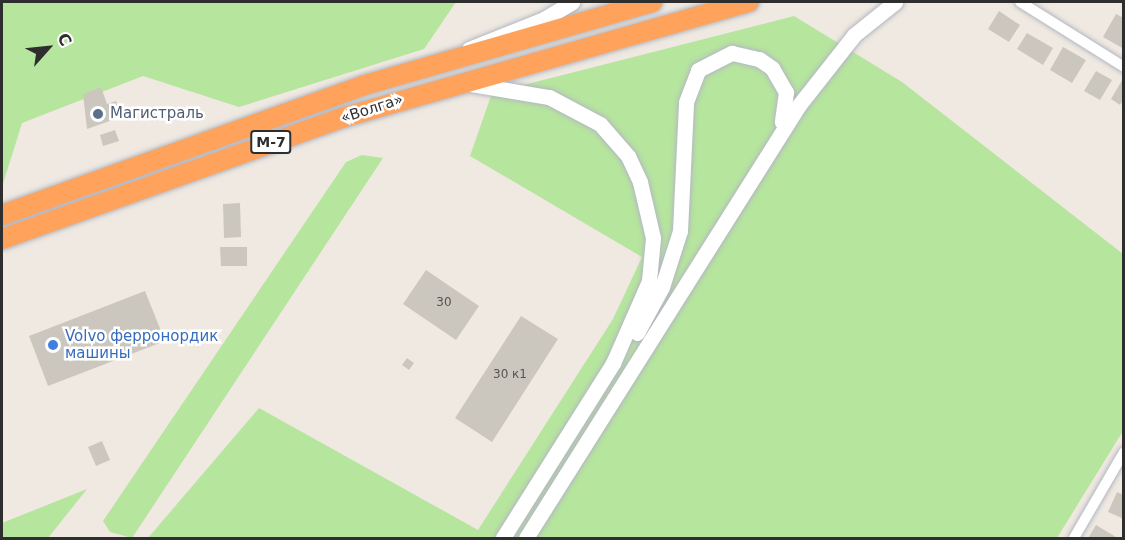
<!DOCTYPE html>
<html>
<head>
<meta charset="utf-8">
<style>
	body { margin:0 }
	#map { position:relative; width:1125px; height:540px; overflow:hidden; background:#efe9e1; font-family:"DejaVu Sans",sans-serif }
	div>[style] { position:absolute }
	.green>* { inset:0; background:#b6e59e }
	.building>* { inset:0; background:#cbc7bf }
	.roads { filter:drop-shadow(0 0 2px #b4b7c1) drop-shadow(0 0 2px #b4b7c1) }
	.street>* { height:10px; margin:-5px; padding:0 5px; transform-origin:5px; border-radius:5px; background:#fff }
	.secondary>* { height:15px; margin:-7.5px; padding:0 7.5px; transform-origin:7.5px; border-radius:7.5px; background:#fff }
	.highway>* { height:20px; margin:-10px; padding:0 10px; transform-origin:10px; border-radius:10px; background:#ffa35c }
	.dots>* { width:16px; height:16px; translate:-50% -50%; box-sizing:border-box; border:3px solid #fff; border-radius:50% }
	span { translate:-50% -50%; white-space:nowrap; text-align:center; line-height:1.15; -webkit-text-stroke:5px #fff; paint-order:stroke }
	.number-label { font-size:12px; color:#555452 }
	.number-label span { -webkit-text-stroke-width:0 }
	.shield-label span { padding:2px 4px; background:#fff; border:2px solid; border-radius:4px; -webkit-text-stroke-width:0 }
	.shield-label { font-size:14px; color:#2e2e2e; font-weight:700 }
	.street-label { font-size:15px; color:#2e2e2e }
	.service-label { font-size:15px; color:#4e5e75 }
	.left { translate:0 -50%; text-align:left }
	.shop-label { font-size:15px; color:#366cbe }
	.frame { position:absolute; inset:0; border:3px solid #2e2e2e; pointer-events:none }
	.north { position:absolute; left:18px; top:18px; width:60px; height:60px; -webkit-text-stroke:4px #fff; paint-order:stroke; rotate:63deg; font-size:16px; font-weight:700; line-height:24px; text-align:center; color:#2e2e2e }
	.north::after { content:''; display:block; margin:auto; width:21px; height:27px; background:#2e2e2e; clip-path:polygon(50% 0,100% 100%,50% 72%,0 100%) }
</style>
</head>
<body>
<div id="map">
	<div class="green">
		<div style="clip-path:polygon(2px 2px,456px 2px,424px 49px,239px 107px,143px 76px,22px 123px,2px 187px)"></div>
		<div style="clip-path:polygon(794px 16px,902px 82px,1123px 254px,1123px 431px,1057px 538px,148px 538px,259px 408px,478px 530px,613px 319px,642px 257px,470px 156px,492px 93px)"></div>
		<div style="clip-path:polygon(362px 155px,383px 158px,132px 538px,110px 532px,103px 521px,346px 162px)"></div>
		<div style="clip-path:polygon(87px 489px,48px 538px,2px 538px,2px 523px)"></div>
	</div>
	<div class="building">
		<div style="clip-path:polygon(999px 11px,1020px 25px,1009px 42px,988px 29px)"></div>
		<div style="clip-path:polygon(1116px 14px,1124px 18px,1124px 49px,1103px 37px)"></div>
		<div style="clip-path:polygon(1027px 33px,1053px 48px,1043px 65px,1017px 49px)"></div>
		<div style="clip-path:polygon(1063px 47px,1086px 60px,1072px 83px,1050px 70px)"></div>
		<div style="clip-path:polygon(1096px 71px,1112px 80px,1100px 100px,1084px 91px)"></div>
		<div style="clip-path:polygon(1124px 77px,1124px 99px,1120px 105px,1111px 99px)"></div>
		<div style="clip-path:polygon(101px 87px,107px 104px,116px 101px,121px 117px,87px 129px,83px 94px)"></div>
		<div style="clip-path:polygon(115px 130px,119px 141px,103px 146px,100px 135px)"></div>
		<div style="clip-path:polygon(240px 203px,241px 237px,224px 238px,223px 204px)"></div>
		<div style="clip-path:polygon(220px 247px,247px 247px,247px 266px,221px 266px)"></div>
		<div style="clip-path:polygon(426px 270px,479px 306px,456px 340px,403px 304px)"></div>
		<div style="clip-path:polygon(145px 291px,165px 341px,48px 386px,29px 336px)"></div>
		<div style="clip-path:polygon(521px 316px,558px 339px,492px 442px,455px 418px)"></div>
		<div style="clip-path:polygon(407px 358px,414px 363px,409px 370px,402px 365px)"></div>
		<div style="clip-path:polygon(102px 441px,110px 460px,96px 466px,88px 447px)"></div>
		<div style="clip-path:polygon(1117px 492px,1124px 495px,1124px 519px,1108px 512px)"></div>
		<div style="clip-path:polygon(1096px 525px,1116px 537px,1116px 538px,1088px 538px)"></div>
	</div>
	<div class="roads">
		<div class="street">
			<div style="left:1020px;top:2px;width:123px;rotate:32deg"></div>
			<div style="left:1074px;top:538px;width:99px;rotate:-59.8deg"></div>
		</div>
		<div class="secondary">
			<div style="left:469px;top:49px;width:81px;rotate:-21.8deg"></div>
			<div style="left:544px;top:19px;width:33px;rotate:-31deg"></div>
			<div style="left:471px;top:84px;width:79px;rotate:9.5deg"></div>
			<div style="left:549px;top:97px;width:58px;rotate:27.9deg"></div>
			<div style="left:600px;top:124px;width:43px;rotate:48.8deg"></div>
			<div style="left:628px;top:156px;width:29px;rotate:65deg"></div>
			<div style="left:640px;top:182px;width:57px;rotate:76.9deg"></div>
			<div style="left:653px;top:238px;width:43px;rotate:95.3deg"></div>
			<div style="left:649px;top:281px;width:90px;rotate:113.7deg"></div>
			<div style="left:613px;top:363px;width:207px;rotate:122.2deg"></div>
			<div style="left:637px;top:333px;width:52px;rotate:-61.5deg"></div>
			<div style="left:662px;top:287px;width:59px;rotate:-72.2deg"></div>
			<div style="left:680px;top:231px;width:129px;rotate:-87.3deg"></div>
			<div style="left:686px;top:102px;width:34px;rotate:-69deg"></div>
			<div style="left:698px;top:70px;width:38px;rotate:-27deg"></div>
			<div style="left:732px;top:53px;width:28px;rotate:13deg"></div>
			<div style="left:759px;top:59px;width:16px;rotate:35deg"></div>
			<div style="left:772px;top:68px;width:28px;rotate:60deg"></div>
			<div style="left:786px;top:92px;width:30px;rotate:98deg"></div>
			<div style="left:526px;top:538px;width:512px;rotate:-57.77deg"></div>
			<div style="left:799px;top:105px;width:89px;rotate:-51.8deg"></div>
			<div style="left:854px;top:35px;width:53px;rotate:-38.8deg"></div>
		</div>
		<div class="highway">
			<div style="left:2px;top:215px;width:386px;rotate:-19.7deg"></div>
			<div style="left:365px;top:85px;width:299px;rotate:-16.1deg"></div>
			<div style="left:2px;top:239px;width:364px;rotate:-19.6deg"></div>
			<div style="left:345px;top:117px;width:420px;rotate:-15.9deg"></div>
		</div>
	</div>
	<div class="dots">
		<div style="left:98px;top:114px;background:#5c6f8a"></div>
		<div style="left:53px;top:345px;background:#3f7fe0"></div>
	</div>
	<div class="number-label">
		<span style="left:444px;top:303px">30</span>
		<span style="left:510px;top:375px">30 к1</span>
	</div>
	<div class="shield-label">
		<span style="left:271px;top:142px">М-7</span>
	</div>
	<div class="street-label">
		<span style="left:372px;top:109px;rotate:-18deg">«Волга»</span>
	</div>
	<div class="service-label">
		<span class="left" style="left:110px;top:114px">Магистраль</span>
	</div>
	<div class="shop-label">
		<span class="left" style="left:65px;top:345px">Volvo ферронордик<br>машины</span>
	</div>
	<div class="frame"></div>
	<div class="north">С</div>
</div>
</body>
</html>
